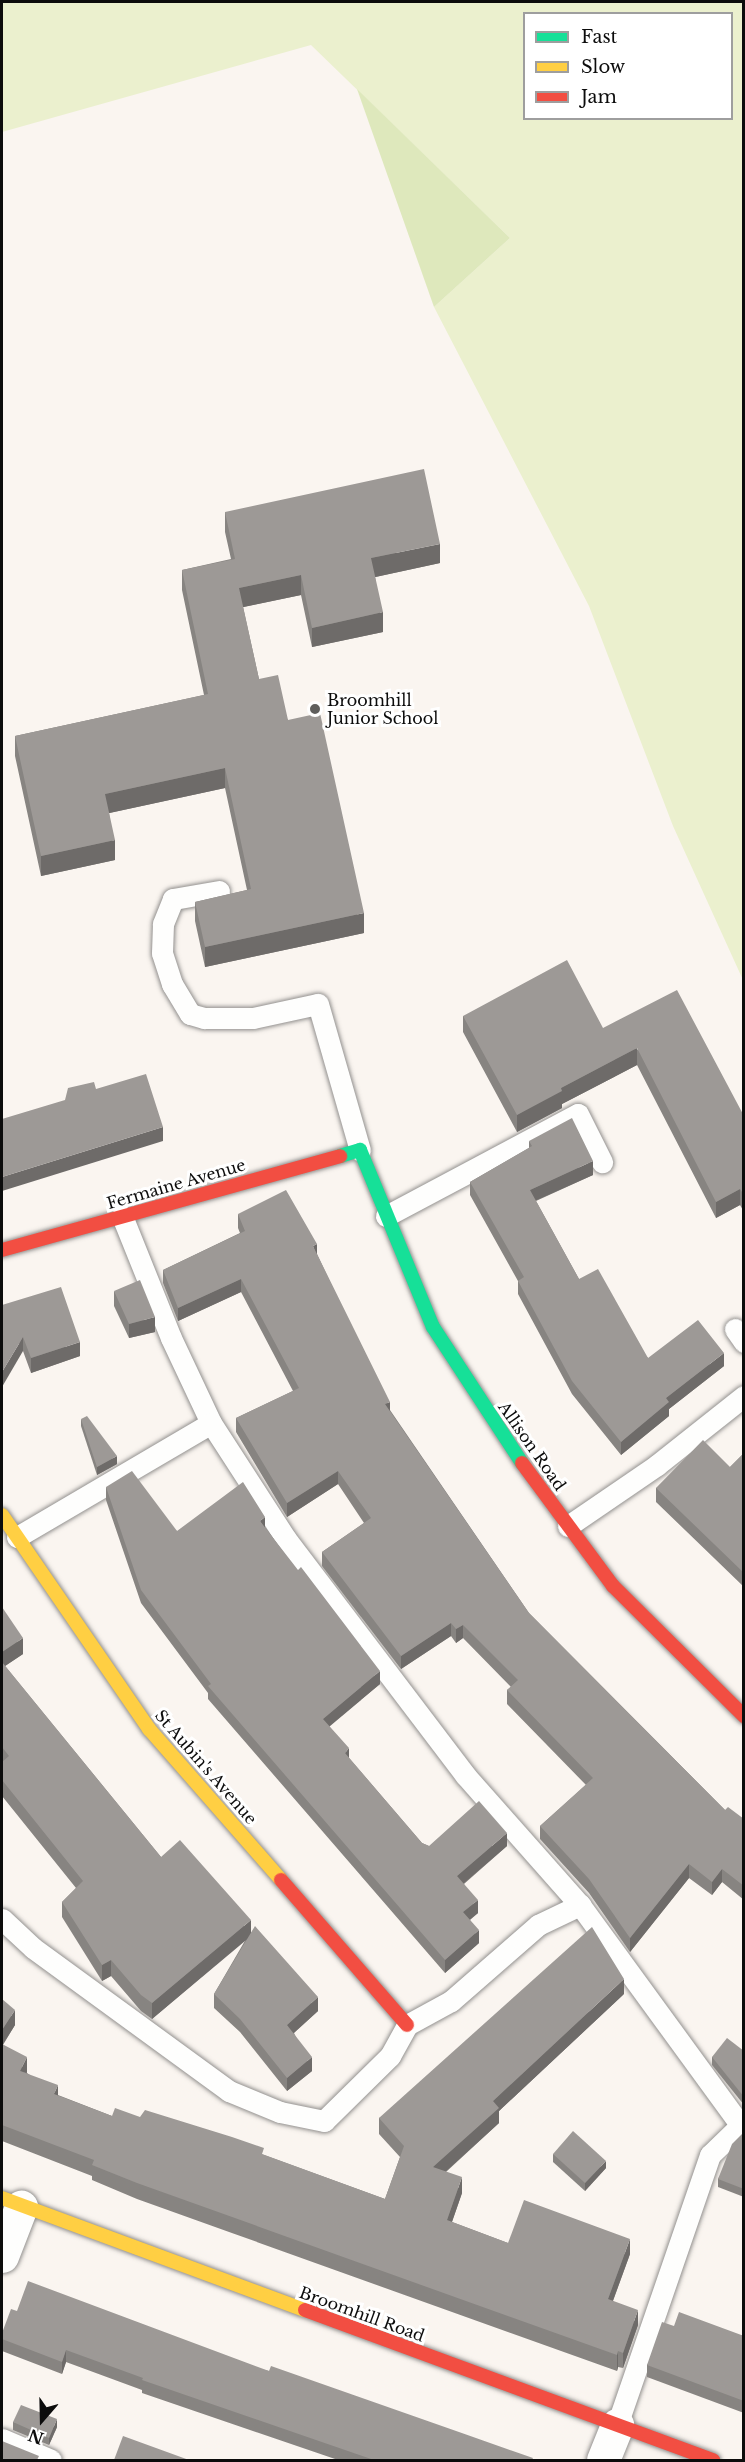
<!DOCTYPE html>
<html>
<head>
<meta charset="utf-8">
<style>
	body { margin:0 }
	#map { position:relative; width:745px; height:2462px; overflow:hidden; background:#faf5f0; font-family:"Libre Baskerville",serif }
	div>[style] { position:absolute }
	.green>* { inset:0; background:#ebf0ce }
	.forest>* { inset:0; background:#dee8bc }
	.roads { filter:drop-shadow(0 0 2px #93918f) drop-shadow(0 0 2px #93918f) }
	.lane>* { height:21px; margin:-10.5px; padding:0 10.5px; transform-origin:10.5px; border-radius:10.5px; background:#fefefd }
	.street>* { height:33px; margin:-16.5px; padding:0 16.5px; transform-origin:16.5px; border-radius:16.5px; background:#fefefd }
	.fast>* { height:14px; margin:-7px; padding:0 7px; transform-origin:7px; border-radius:7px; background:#16e098 }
	.slow>* { height:14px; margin:-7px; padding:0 7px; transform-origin:7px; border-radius:7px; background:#ffcf43 }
	.jam>* { height:14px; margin:-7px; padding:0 7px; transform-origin:7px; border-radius:7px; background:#f24e42 }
	.wall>* { inset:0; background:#878481 }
	.shaded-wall>* { inset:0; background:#6e6b69 }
	.building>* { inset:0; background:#9d9996 }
	.dots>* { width:16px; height:16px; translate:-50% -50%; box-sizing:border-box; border:3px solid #fff; border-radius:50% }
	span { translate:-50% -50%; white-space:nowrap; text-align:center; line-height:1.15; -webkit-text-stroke:6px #fff; paint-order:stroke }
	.poi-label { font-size:16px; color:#0c0c0c }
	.left { translate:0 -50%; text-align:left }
	.street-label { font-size:16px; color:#0c0c0c }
	.frame { position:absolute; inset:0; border:3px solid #0c0c0c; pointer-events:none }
	.legend { position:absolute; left:523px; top:12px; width:210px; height:108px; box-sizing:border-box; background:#fff; border:2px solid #9e9e9e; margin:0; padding:8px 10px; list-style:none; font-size:18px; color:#0c0c0c }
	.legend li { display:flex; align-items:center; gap:12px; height:30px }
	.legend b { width:30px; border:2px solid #9e9e9e }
	.north { position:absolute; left:12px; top:2390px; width:60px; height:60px; -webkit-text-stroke:4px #fff; paint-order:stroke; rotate:200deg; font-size:16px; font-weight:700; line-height:24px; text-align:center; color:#0c0c0c }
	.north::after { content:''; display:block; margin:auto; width:21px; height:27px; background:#0c0c0c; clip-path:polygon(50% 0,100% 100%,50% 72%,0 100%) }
</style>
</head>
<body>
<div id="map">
	<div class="green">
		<div style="clip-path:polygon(evenodd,2px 2px,743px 2px,743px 980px,673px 826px,589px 606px,434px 307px,510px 238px,311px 45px,2px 132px,2px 2px,524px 14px,732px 14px,732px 118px,524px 118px,524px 14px)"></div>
	</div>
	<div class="forest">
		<div style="clip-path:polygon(357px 89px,510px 238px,434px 307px)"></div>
	</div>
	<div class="roads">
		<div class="lane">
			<div style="left:219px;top:891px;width:47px;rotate:170.1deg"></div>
			<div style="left:173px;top:899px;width:27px;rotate:112deg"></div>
			<div style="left:163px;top:924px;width:29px;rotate:92deg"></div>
			<div style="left:162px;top:953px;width:33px;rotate:72deg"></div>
			<div style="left:172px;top:984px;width:35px;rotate:59deg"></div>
			<div style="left:190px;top:1014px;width:15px;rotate:16deg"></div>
			<div style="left:204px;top:1018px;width:49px"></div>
			<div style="left:253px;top:1018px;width:66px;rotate:-12.2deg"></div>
			<div style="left:318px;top:1004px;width:152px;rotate:74deg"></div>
			<div style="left:122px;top:1216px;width:131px;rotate:68.1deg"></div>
			<div style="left:171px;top:1338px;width:94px;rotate:64.8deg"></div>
			<div style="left:211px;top:1423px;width:138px;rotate:57.1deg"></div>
			<div style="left:286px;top:1539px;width:296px;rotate:52.8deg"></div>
			<div style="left:465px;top:1775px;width:174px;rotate:48.5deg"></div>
			<div style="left:580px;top:1905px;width:278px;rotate:53.9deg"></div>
			<div style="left:386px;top:1216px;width:217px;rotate:-28deg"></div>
			<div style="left:578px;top:1114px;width:54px;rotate:63.4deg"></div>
			<div style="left:735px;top:1329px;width:16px;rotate:55deg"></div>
			<div style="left:568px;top:1526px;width:108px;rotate:-34.4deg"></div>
			<div style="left:657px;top:1465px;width:111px;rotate:-38.4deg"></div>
			<div style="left:17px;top:1537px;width:225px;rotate:-30.4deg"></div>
			<div style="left:2px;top:1919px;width:42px;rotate:43.1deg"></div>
			<div style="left:33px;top:1948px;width:243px;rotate:36.1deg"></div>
			<div style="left:229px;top:2091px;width:55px;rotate:22.4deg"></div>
			<div style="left:280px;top:2112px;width:45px;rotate:11.6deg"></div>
			<div style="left:324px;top:2121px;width:93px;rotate:-44.6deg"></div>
			<div style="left:390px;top:2056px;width:35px;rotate:-61deg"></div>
			<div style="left:407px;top:2025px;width:50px;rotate:-28.6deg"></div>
			<div style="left:451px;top:2001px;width:116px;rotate:-41.1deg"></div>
			<div style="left:538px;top:1925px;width:47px;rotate:-25.5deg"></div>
			<div style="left:617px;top:2425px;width:286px;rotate:-71deg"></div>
			<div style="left:710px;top:2155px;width:39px;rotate:-44deg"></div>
			<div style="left:2px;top:2439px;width:53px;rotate:23.2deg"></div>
		</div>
		<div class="street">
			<div style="left:2px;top:2256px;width:53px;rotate:-68.8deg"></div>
			<div style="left:603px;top:2460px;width:38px;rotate:-68deg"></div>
		</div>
		<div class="fast">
			<div style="left:340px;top:1156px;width:21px;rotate:-17deg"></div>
			<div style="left:360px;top:1150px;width:191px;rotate:67.6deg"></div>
			<div style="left:433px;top:1327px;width:163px;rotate:56.8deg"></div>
		</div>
		<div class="slow">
			<div style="left:2px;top:1515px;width:260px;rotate:55.5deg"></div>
			<div style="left:149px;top:1729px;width:201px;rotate:48.8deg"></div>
			<div style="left:2px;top:2198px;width:323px;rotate:20.3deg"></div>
		</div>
		<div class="jam">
			<div style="left:2px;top:1250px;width:351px;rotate:-15.5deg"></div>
			<div style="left:522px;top:1463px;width:153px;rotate:53.5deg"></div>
			<div style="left:613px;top:1586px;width:185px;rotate:44.8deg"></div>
			<div style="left:281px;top:1880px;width:192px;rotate:49deg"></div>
			<div style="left:305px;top:2310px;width:435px;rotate:20.2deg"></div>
		</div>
	</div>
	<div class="wall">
		<div style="clip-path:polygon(225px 512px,440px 563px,375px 577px,383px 632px,312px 647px,301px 595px,243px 607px,259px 679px,288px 720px,364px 933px,205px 967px,195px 921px,195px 902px,247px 890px,225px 788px,109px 813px,115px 860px,41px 876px,15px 756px,15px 736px,204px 695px,182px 590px,182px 570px,231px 559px,225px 532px)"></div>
		<div style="clip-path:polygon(463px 1016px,603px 1028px,744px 1116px,744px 1212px,740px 1205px,716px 1218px,637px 1065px,562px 1104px,562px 1108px,517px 1132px,463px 1032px)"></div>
		<div style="clip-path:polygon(529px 1141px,593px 1175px,536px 1201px,579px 1279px,648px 1358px,724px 1366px,669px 1409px,669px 1416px,621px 1455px,572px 1394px,518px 1294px,518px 1281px,470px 1195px,470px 1182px,529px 1148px)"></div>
		<div style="clip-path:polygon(238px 1214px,317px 1254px,390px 1410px,529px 1613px,725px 1810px,744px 1819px,744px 1900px,722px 1882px,712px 1895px,689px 1878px,630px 1952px,589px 1893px,540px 1839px,540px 1826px,586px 1785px,507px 1704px,507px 1690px,511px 1687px,463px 1638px,456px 1643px,451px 1636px,401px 1669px,322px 1566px,322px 1552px,364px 1523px,338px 1484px,287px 1517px,236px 1432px,236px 1418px,293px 1391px,241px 1292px,178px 1321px,163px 1283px,163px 1270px,240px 1233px,238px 1228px)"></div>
		<div style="clip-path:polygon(114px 1291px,155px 1332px,129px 1338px,114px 1306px)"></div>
		<div style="clip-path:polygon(2px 1305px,80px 1356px,31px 1373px,23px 1351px)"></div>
		<div style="clip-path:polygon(81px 1419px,117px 1464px,97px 1475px,81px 1426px)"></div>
		<div style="clip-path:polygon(744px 1453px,744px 1587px,656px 1502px,656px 1488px,730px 1467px)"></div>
		<div style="clip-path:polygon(106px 1487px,177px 1531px,265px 1527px,380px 1684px,329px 1726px,349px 1758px,422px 1843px,429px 1846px,507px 1846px,464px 1884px,478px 1913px,470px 1920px,479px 1943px,445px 1973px,208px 1699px,208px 1693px,141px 1603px,106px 1500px)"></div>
		<div style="clip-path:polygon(2px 1607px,23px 1654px,5px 1666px,161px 1857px,251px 1932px,318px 2011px,294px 2033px,312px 2071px,287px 2091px,240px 2032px,214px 2008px,214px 1994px,246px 1939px,152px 2019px,141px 2011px,111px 1976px,102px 1981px,62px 1917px,62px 1902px,76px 1888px,2px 1796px)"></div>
		<div style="clip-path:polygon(624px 1994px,499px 2111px,499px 2123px,446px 2172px,462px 2193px,452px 2222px,508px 2243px,630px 2254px,613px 2301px,638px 2325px,623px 2368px,618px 2367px,617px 2371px,137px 2199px,92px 2180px,92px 2176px,2px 2141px,2px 1999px,15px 2025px,3px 2045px,27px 2073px,58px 2095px,112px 2116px,140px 2117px,264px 2155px,385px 2199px,400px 2157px,379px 2134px,379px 2118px)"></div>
		<div style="clip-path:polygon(744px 2051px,744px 2105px,712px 2065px,712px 2057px)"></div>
		<div style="clip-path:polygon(744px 2134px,744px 2197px,718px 2187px,718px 2179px)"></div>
		<div style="clip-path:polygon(553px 2154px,606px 2168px,585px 2191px,553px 2162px)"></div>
		<div style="clip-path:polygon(17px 2311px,269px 2371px,533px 2460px,338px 2460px,142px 2393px,142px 2390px,66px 2362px,62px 2374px,2px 2351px,2px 2333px)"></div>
		<div style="clip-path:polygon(674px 2326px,744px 2336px,744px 2413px,647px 2377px,647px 2365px)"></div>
		<div style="clip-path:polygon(13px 2422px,57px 2427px,49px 2445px,13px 2430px)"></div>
	</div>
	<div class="shaded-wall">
		<div style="clip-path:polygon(440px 544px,440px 563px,371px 578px,371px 558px)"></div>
		<div style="clip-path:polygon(301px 575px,301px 595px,239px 608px,239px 588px)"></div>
		<div style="clip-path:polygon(383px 612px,383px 632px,312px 647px,312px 628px)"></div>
		<div style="clip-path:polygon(225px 768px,225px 788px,105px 814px,105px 794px)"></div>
		<div style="clip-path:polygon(115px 840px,115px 860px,41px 876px,41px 856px)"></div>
		<div style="clip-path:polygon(364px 913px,364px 933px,205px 967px,205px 947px)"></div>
		<div style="clip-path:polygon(637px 1048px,637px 1065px,562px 1104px,562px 1108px,517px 1132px,517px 1115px,561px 1088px)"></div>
		<div style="clip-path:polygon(163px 1127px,163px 1141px,2px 1191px,2px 1177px)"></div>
		<div style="clip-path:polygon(593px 1161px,593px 1175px,530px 1203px,530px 1190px)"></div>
		<div style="clip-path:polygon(740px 1189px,740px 1205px,716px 1218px,716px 1202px)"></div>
		<div style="clip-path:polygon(317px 1244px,317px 1258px,313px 1246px)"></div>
		<div style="clip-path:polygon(241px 1279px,241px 1292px,178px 1321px,178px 1308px)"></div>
		<div style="clip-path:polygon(155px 1317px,155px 1332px,129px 1338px,129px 1324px)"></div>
		<div style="clip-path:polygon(23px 1337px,23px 1351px,2px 1387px,2px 1372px)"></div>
		<div style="clip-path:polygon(80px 1342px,80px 1356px,31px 1373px,31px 1358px)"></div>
		<div style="clip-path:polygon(724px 1353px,724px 1366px,669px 1409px,669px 1416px,621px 1455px,621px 1442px,666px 1398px)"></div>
		<div style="clip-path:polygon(390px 1402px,390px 1415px,385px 1404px)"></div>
		<div style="clip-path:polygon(117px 1456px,117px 1464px,97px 1475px,97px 1467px)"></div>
		<div style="clip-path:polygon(338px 1471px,338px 1484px,287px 1517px,287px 1503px)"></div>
		<div style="clip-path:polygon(265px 1517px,265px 1530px,260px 1521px)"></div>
		<div style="clip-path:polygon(451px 1623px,451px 1636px,401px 1669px,401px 1656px)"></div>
		<div style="clip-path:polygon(463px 1625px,463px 1638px,456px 1643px,456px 1629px)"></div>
		<div style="clip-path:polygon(23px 1638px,23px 1654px,2px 1668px,2px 1652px)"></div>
		<div style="clip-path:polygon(380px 1671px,380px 1684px,323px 1732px,323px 1719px)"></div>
		<div style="clip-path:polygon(349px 1748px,349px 1761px,345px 1753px)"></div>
		<div style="clip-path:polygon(507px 1833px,507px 1846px,457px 1889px,457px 1876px)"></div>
		<div style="clip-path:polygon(689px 1864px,689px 1878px,630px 1952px,630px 1938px)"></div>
		<div style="clip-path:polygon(722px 1869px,722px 1882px,712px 1895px,712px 1882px)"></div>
		<div style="clip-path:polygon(478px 1900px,478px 1913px,463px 1925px,463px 1912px)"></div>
		<div style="clip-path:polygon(251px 1920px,251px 1936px,152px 2019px,152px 2003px)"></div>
		<div style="clip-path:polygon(479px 1930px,479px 1943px,445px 1973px,445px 1960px)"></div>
		<div style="clip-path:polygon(111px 1960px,111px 1976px,102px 1981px,102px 1965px)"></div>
		<div style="clip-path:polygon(624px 1979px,624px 1994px,499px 2111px,499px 2123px,433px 2183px,433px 2167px,493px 2101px)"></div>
		<div style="clip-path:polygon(318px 1997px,318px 2011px,287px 2039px,287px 2025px)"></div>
		<div style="clip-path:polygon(15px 2010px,15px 2025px,3px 2044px,3px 2055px,2px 2057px,2px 2030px)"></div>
		<div style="clip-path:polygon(27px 2057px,27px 2073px,20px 2071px)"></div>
		<div style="clip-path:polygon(312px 2057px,312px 2071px,287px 2091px,287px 2078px)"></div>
		<div style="clip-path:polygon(58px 2085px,58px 2100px,54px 2094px)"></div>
		<div style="clip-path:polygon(606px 2161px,606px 2168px,585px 2191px,585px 2183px)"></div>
		<div style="clip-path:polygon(462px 2177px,462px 2193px,447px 2236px,447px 2220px)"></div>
		<div style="clip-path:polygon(630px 2239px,630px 2254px,608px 2314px,608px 2299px)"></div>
		<div style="clip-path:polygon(638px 2310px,638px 2325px,623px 2368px,623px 2353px)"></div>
		<div style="clip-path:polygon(66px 2350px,66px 2362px,62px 2374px,62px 2362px)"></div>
		<div style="clip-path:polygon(618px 2351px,618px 2367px,617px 2371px,617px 2355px)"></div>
		<div style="clip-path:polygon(57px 2419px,57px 2427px,49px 2445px,49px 2438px)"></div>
	</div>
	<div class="building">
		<div style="clip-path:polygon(424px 469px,440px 544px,371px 558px,383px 612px,312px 628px,301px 575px,239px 588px,259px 679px,278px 675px,288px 720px,320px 713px,364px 913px,205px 947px,195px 902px,251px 889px,225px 768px,105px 794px,115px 840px,41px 856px,15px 736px,208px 694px,182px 570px,235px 559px,225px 512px)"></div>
		<div style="clip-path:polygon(567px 960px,603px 1028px,677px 990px,744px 1116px,744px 1195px,740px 1189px,716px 1202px,637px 1048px,561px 1088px,562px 1091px,517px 1115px,463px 1016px)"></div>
		<div style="clip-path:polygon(146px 1074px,163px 1127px,2px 1177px,2px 1119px,65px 1100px,68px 1088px,94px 1082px,96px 1089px)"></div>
		<div style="clip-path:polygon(572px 1118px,593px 1161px,530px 1190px,579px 1279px,598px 1269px,648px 1358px,698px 1320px,724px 1353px,666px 1398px,669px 1402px,621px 1442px,572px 1381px,518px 1281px,524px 1277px,470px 1182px,532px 1146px,529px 1141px)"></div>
		<div style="clip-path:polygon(286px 1190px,317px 1244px,313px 1246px,390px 1402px,385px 1404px,529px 1613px,725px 1810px,728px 1807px,744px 1819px,744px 1886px,722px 1869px,712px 1882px,689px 1864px,630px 1938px,589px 1879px,540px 1826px,593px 1778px,507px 1690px,518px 1680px,463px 1625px,456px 1629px,451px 1623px,401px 1656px,322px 1552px,371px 1518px,338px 1471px,287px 1503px,236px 1418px,299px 1388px,241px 1279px,178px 1308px,163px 1270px,245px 1231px,238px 1214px)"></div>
		<div style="clip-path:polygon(140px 1280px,155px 1317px,129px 1324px,114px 1291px)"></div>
		<div style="clip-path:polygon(61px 1287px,80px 1342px,31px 1358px,23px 1337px,2px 1372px,2px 1305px)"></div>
		<div style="clip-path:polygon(87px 1416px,117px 1456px,97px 1467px,81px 1419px)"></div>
		<div style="clip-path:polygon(703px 1440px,730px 1467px,744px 1453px,744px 1573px,656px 1488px)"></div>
		<div style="clip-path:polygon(132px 1471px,177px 1531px,243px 1482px,265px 1517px,260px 1521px,298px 1570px,301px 1567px,380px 1671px,323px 1719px,349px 1748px,345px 1753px,422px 1843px,429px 1846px,479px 1801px,507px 1833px,457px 1876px,478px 1900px,463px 1912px,479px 1930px,445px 1960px,208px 1686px,211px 1684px,141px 1590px,106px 1487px)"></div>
		<div style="clip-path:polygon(2px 1607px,23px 1638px,2px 1652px)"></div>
		<div style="clip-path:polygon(2px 1662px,161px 1857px,180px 1840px,251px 1920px,152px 2003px,141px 1995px,111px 1960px,102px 1965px,62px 1902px,83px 1881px,2px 1780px,2px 1762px,9px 1756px,2px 1747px)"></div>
		<div style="clip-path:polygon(255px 1926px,318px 1997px,287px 2025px,312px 2057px,287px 2078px,240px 2019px,214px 1994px)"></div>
		<div style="clip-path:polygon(592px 1927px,624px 1979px,493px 2101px,499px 2108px,433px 2167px,462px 2177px,447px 2220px,508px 2243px,524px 2200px,630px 2239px,608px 2299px,638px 2310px,623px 2353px,618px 2351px,617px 2355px,137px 2183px,92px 2165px,94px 2160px,2px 2125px,2px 2044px,27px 2057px,20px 2071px,58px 2085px,54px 2094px,112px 2116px,115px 2108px,140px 2117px,145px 2110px,232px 2137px,264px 2148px,262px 2154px,385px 2199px,404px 2146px,379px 2118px)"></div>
		<div style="clip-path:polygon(2px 1999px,15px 2010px,2px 2030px)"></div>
		<div style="clip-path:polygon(727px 2038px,744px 2051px,744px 2097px,712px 2057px)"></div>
		<div style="clip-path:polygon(573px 2131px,606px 2161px,585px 2183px,553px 2154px)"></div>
		<div style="clip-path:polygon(742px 2134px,744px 2134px,744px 2189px,718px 2179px,732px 2144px)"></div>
		<div style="clip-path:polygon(28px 2281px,269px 2371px,271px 2366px,533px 2458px,532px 2460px,374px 2460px,142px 2380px,143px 2378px,66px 2350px,62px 2362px,2px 2339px,2px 2333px,11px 2309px,17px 2311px)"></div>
		<div style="clip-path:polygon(679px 2312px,744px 2336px,744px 2401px,647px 2365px,662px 2322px,674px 2326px)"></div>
		<div style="clip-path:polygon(21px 2405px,57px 2419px,49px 2438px,13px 2422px)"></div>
		<div style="clip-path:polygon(123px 2436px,189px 2460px,114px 2460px)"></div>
		<div style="clip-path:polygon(2px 2441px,39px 2456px,37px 2460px,2px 2460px)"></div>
	</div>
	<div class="dots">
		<div style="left:315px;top:709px;background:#5f5e5c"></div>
	</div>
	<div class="poi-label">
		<span class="left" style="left:327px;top:709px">Broomhill<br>Junior School</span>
	</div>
	<div class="street-label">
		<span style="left:176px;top:1184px;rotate:-16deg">Fermaine Avenue</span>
		<span style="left:532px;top:1446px;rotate:55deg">Allison Road</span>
		<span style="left:206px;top:1767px;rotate:49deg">St Aubin's Avenue</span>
		<span style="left:362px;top:2314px;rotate:20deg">Broomhill Road</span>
	</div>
	<div class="frame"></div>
	<ul class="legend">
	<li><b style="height:8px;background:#16e098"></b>Fast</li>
	<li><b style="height:8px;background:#ffcf43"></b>Slow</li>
	<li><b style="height:8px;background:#f24e42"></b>Jam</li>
	</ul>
	<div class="north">N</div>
</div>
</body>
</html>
